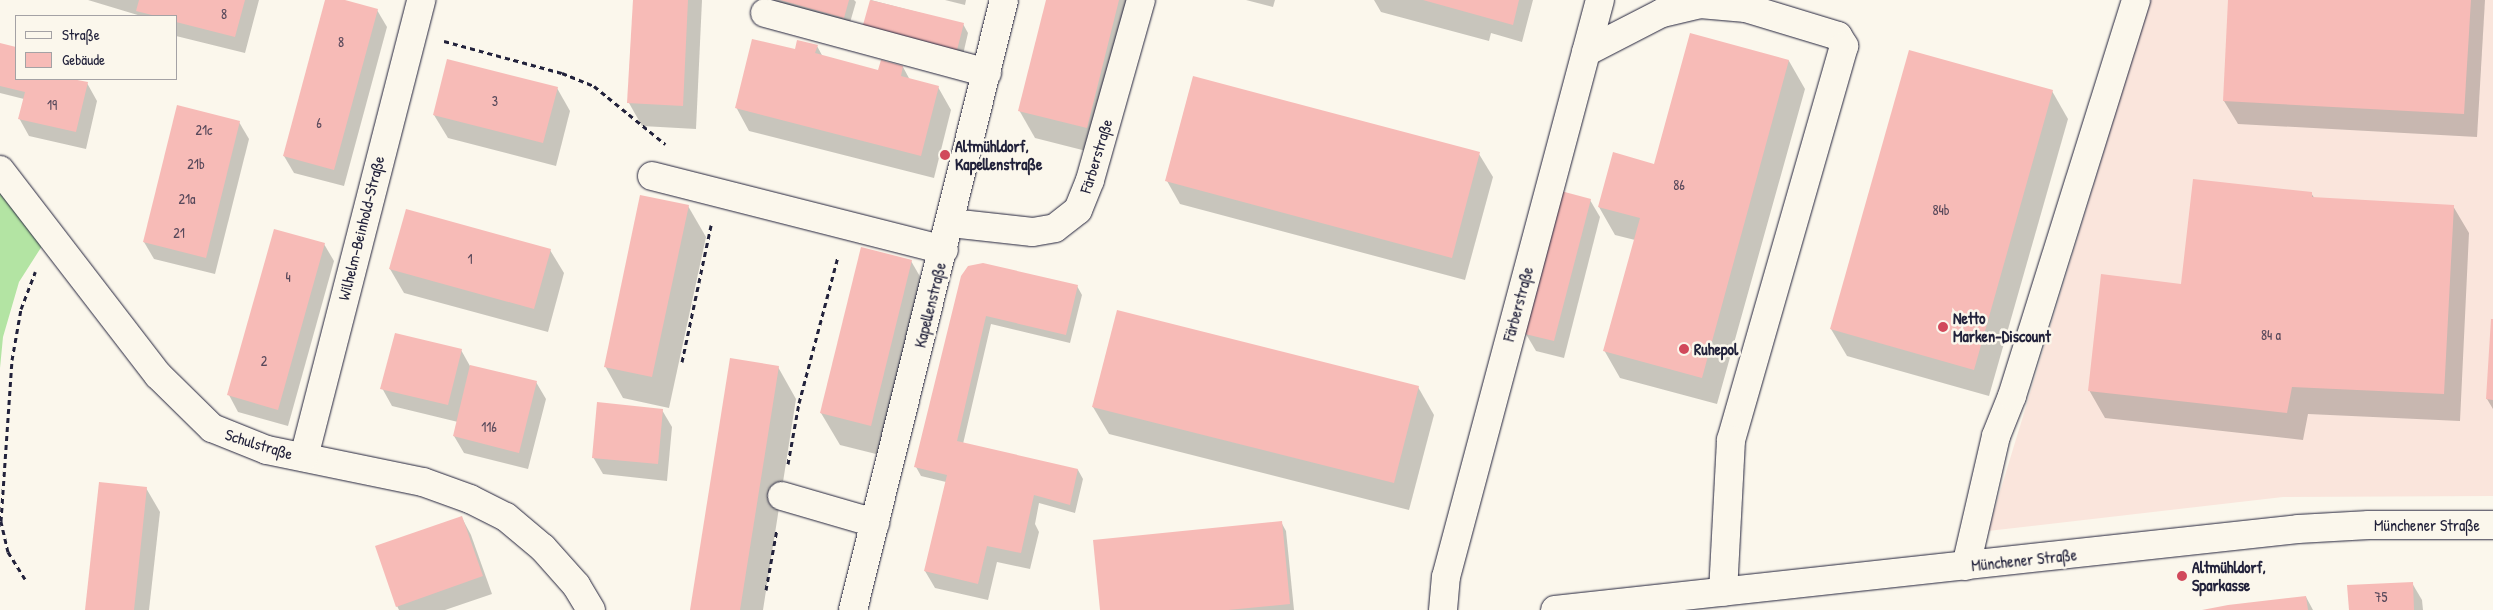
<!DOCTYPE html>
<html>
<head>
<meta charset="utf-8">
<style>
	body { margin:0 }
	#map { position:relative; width:2493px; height:610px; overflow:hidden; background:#fbf7ec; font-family:"Patrick Hand",sans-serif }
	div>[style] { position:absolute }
	.built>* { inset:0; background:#fae5dc }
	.green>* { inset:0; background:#b3e4a3 }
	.shadow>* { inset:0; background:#0003 }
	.building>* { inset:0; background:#f7bbb7 }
	.path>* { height:3px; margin-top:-1.5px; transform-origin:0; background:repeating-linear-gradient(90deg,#22223b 0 5px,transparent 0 9px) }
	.roads { filter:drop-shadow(0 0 1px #22223b) drop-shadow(0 0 1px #22223b) }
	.minor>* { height:28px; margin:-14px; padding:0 14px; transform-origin:14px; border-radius:14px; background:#fbf7ec }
	.dots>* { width:14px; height:14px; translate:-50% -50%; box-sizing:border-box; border:2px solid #fbf7ec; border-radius:50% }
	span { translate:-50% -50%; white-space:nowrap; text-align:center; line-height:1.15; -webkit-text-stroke:5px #fbf7ec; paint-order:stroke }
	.number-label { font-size:14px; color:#57485a }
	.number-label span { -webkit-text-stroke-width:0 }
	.poi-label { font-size:16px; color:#22223b; font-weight:700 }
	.left { translate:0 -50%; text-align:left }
	.street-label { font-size:16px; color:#22223b }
	.legend { position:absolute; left:15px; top:15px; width:162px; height:65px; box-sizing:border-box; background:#fbf7ec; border:1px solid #a4a2a5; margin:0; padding:6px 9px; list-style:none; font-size:15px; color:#22223b }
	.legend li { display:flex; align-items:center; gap:10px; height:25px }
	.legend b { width:25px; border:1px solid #a4a2a5 }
</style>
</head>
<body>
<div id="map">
	<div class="built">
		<div style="clip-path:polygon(2150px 0,2493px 0,2493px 496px,2283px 497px,1988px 531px)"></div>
	</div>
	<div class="green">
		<div style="clip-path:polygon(0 193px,42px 246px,19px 282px,3px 337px,0 368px)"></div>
	</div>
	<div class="shadow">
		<div style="clip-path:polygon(88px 0,259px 0,245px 53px,176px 36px,176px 16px,141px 16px)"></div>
		<div style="clip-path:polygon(327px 0,340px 0,377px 10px,387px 27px,344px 186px,294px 173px,284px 156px)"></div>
		<div style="clip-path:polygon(634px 0,702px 0,696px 129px,642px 126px,629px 103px)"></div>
		<div style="clip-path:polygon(773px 0,854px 0,856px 2px,849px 26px,777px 7px)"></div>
		<div style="clip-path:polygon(871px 0,963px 24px,968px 33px,962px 59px,870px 34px,864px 25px)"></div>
		<div style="clip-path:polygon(945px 0,966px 0,965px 5px)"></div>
		<div style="clip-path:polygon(1047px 0,1141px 0,1102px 155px,1035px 138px,1019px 110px)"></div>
		<div style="clip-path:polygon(1246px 0,1275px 0,1273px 7px)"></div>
		<div style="clip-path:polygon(1374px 0,1533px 0,1522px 42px,1491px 33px,1489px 41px,1381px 12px)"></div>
		<div style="clip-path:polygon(2230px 0,2485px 0,2477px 137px,2238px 124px,2224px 101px)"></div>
		<div style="clip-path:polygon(1691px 35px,1789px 61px,1805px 89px,1717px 404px,1620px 378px,1604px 350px,1635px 240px,1615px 235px,1599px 207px,1655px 165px)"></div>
		<div style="clip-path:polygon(0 44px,16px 48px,16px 79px,67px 79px,87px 83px,97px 101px,86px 149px,29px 136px,19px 118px,24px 99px,0 93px)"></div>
		<div style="clip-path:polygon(817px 46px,823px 57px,879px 72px,903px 67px,910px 80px,938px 87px,951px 110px,934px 178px,749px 131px,736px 107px,795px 51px)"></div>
		<div style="clip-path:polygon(557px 88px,570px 111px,556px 166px,448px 138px,434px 115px)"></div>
		<div style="clip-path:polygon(2052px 91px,2068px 119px,1989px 396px,1847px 356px,1831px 329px)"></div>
		<div style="clip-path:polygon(239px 122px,249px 139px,215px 274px,154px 259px,144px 242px)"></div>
		<div style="clip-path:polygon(1479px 154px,1493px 177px,1465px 280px,1180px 204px,1167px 181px)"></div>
		<div style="clip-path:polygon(2311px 193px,2315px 199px,2453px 206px,2469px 233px,2460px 421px,2308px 414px,2303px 440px,2105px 418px,2089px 390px,2182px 285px)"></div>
		<div style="clip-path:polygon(1590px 200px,1600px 217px,1564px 358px,1536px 351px,1526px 334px)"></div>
		<div style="clip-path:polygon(688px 206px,706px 237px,669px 408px,623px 398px,605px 366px)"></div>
		<div style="clip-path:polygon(324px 244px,334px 261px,288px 426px,238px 412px,229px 395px)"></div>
		<div style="clip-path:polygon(550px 250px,564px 273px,548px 332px,404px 293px,390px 269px)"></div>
		<div style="clip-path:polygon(911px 261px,929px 292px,888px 457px,840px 445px,821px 413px)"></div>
		<div style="clip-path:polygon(962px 276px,1077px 286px,1082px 295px,1070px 343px,991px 324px,963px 444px,1078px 470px,1083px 479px,1075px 513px,1039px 503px,1035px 524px,1039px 532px,1030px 569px,997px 562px,988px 600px,935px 588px,925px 571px,946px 482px,921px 476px,916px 467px)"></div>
		<div style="clip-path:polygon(2493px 320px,2493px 409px,2487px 399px)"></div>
		<div style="clip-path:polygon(461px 350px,470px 366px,536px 382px,546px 399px,528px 469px,464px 453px,454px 436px,458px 422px,392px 406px,382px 388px)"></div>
		<div style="clip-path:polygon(778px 367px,796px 399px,763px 610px,691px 610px)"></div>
		<div style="clip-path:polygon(1418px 387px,1434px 415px,1409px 510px,1109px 434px,1093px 407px)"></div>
		<div style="clip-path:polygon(662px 410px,672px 427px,667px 481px,603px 474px,593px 457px)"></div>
		<div style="clip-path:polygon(146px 488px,160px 512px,149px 610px,87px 610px)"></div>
		<div style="clip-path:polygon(462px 518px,471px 535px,492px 594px,445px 610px,399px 610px,397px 606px)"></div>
		<div style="clip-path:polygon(1281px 522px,1286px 531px,1294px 610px,1101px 610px)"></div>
		<div style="clip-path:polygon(2412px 583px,2422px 600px,2423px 610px,2350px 610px)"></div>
		<div style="clip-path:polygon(2306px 597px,2313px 610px,2207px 610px)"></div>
	</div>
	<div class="building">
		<div style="clip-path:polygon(139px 0,245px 0,235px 37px,176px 22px,176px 16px,156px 16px,136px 11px)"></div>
		<div style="clip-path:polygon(325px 0,345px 0,378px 9px,334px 170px,283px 156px)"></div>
		<div style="clip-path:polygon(633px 0,688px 0,683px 106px,627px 103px)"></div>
		<div style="clip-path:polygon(780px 0,849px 0,844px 18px)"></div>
		<div style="clip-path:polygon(870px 0,964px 23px,957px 50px,863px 25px)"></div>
		<div style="clip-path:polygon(1046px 0,1119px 0,1087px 128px,1018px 111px)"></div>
		<div style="clip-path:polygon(1423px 0,1519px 0,1513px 25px)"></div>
		<div style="clip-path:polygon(2228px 0,2471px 0,2464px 114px,2223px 101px)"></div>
		<div style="clip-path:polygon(1690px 33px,1789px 60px,1702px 378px,1603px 351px,1640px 218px,1598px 207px,1613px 152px,1654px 164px)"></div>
		<div style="clip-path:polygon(752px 39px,795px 49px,797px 40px,818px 45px,815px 53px,878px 70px,881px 60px,903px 66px,901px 76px,939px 86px,921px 156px,735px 108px)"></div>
		<div style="clip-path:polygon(0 43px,16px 47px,16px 79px,72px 79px,88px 82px,76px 132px,18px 119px,25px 92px,0 86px)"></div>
		<div style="clip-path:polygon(1909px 50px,2053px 90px,1974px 370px,1830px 329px)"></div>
		<div style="clip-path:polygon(447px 59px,558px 87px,543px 143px,433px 115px)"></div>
		<div style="clip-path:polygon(1193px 76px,1480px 152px,1452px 258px,1165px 181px)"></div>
		<div style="clip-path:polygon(177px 105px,240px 121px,206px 258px,143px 242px)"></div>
		<div style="clip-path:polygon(2193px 179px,2312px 192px,2312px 197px,2454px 205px,2444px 394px,2292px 387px,2287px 413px,2088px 391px,2101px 274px,2181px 284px)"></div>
		<div style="clip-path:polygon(1561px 191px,1591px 199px,1554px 341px,1525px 334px)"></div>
		<div style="clip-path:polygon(640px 195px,689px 205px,652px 377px,604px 367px)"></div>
		<div style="clip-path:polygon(406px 209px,551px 249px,534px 309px,389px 269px)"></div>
		<div style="clip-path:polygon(274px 229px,325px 243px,278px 410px,227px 395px)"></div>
		<div style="clip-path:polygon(861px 247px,912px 260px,871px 426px,820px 413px)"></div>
		<div style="clip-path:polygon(983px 263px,1078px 285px,1066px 335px,986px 316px,957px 441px,1078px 469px,1070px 505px,1034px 495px,1021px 553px,987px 546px,978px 584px,924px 571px,947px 475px,914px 467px,961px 276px,968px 266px)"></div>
		<div style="clip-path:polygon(1117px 310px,1419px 386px,1394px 483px,1092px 407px)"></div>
		<div style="clip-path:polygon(2491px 319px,2493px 319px,2493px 400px,2486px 399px)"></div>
		<div style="clip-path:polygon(395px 333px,462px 349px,448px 405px,380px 389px)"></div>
		<div style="clip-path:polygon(730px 358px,779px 366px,740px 610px,690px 610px)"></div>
		<div style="clip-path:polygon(470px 365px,537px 381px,519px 453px,453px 436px)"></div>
		<div style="clip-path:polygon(597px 402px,663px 409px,658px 464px,592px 458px)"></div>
		<div style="clip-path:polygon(99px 482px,147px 487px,134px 610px,85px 610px)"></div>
		<div style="clip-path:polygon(462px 516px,483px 576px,396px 607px,375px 546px)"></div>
		<div style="clip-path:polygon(1282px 521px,1290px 604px,1228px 610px,1100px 610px,1093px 540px)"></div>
		<div style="clip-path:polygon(2413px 582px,2414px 610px,2349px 610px,2347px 585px)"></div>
		<div style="clip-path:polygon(2306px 596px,2308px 610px,2202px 610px,2228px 605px)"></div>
	</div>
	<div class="path">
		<div style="left:444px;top:41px;width:122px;rotate:15.2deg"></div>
		<div style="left:562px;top:73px;width:35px;rotate:22deg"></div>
		<div style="left:594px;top:86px;width:92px;rotate:39.2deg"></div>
		<div style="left:682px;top:362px;width:140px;rotate:-78deg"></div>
		<div style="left:788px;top:464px;width:62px;rotate:-79.8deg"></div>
		<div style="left:799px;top:403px;width:152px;rotate:-75.1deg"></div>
		<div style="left:25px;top:579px;width:32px;rotate:-122deg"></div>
		<div style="left:8px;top:552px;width:32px;rotate:-103deg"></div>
		<div style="left:1px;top:521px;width:161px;rotate:-86.1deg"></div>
		<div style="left:12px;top:360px;width:52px;rotate:-80deg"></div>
		<div style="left:21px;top:309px;width:40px;rotate:-69deg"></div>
		<div style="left:766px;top:590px;width:62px;rotate:-79.8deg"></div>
	</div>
	<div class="roads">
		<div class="minor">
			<div style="left:765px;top:13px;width:230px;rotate:15.1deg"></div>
			<div style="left:1586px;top:52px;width:85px;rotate:-27.2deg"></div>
			<div style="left:1662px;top:13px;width:39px;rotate:-13deg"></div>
			<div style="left:1700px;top:4px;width:46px;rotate:5deg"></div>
			<div style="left:1746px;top:8px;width:96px;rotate:16.9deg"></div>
			<div style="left:1838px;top:36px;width:12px;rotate:59deg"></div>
			<div style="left:1844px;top:46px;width:410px;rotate:106deg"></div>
			<div style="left:1731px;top:440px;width:152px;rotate:93deg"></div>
			<div style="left:0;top:170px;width:259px;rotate:52.4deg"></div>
			<div style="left:158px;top:375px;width:76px;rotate:44.5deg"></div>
			<div style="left:212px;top:428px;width:59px;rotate:21.8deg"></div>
			<div style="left:267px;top:450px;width:159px;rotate:11.6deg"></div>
			<div style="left:423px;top:482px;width:50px;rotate:19.9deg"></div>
			<div style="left:470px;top:499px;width:40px;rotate:26.6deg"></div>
			<div style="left:506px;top:517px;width:48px;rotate:40deg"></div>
			<div style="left:543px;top:548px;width:50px;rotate:48.3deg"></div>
			<div style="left:576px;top:585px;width:29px;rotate:59deg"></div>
			<div style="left:652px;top:176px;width:301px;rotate:14.2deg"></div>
			<div style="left:951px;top:223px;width:82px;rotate:6.3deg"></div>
			<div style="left:1033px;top:232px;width:22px;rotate:-10deg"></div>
			<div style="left:1055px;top:228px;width:29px;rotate:-38deg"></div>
			<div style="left:1078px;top:210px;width:32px;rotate:-68deg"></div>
			<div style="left:1090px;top:180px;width:187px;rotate:-74.2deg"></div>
			<div style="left:304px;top:457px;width:472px;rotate:-75.6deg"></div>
			<div style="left:782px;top:496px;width:97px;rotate:16.2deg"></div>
			<div style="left:1966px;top:566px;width:133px;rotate:-77deg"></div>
			<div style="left:1996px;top:436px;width:43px;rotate:-68.2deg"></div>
			<div style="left:2012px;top:396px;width:415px;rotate:-72.6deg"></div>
			<div style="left:853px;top:610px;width:628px;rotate:-76.1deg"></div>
			<div style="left:1443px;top:610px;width:33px;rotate:-85deg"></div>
			<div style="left:1446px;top:577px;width:597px;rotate:-75.06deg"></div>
			<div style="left:1555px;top:610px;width:747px;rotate:-6.22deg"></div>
			<div style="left:2298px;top:529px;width:71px;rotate:-3.2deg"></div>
			<div style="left:2369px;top:525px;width:124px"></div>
		</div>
	</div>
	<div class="dots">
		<div style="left:945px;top:155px;background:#d1495b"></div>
		<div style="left:1943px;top:327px;background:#d1495b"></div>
		<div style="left:1684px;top:349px;background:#d1495b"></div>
		<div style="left:2182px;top:576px;background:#d1495b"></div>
	</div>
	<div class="number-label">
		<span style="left:224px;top:14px">8</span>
		<span style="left:341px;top:42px">8</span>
		<span style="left:495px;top:101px">3</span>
		<span style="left:52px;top:105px">19</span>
		<span style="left:319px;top:123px">6</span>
		<span style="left:204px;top:130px">21c</span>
		<span style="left:196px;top:164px">21b</span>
		<span style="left:1679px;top:185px">86</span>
		<span style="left:187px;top:199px">21a</span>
		<span style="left:1941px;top:210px">84b</span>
		<span style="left:179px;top:233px">21</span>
		<span style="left:470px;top:259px">1</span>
		<span style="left:288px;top:277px">4</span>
		<span style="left:2271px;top:335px">84 a</span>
		<span style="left:264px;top:361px">2</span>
		<span style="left:489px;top:427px">116</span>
		<span style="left:2381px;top:597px">75</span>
	</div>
	<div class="poi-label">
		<span class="left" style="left:955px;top:155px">Altmühldorf,<br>Kapellenstraße</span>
		<span class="left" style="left:1953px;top:327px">Netto<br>Marken-Discount</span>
		<span class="left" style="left:1694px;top:349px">Ruhepol</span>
		<span class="left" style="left:2192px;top:576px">Altmühldorf,<br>Sparkasse</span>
	</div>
	<div class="street-label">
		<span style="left:1096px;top:156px;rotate:-73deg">Färberstraße</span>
		<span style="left:361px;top:228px;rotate:-76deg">Wilhelm-Beinhold-Straße</span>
		<span style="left:1518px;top:304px;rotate:-75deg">Färberstraße</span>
		<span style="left:930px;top:305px;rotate:-76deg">Kapellenstraße</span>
		<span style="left:259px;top:444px;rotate:17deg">Schulstraße</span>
		<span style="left:2427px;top:525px">Münchener Straße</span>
		<span style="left:2024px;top:560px;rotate:-6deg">Münchener Straße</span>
	</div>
	<ul class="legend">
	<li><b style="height:6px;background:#fbf7ec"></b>Straße</li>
	<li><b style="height:14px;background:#f7bbb7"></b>Gebäude</li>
	</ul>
</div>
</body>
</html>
